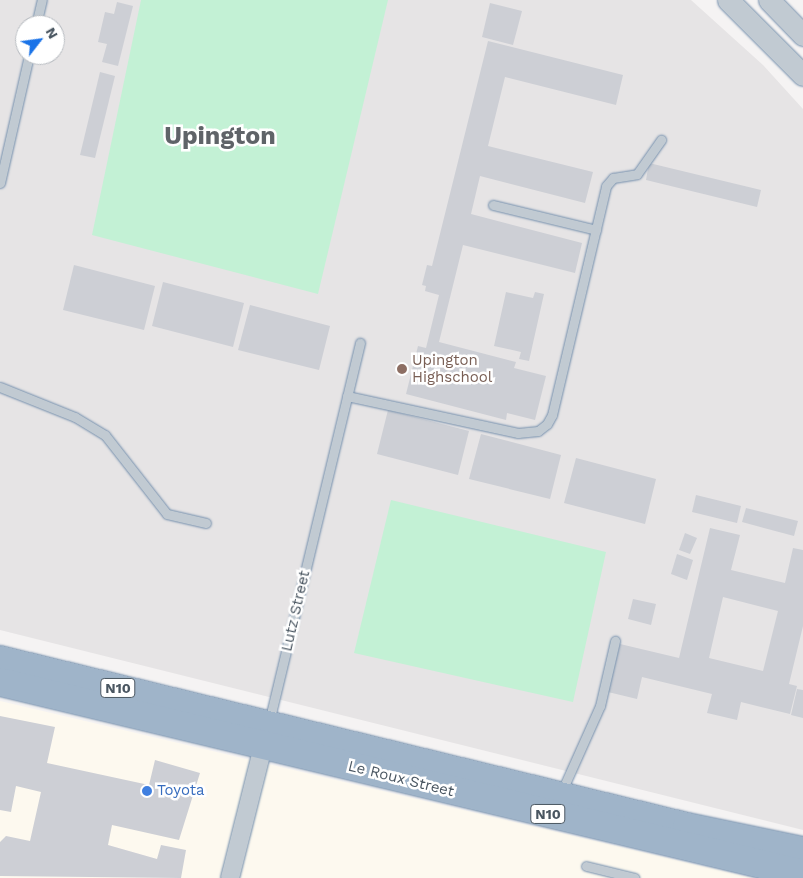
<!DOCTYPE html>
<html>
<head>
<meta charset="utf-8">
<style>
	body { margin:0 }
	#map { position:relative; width:803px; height:878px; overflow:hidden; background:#f5f3f3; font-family:"Work Sans",sans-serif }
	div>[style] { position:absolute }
	.commercial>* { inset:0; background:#fdf9ef }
	.education>* { inset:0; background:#e6e4e5 }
	.green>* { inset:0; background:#c3f1d5 }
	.building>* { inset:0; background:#cdcfd5 }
	.roads { filter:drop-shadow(0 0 1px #7690ad) drop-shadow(0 0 1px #7690ad) }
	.service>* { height:9px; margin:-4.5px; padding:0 4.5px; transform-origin:4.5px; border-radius:4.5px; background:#c1cad2 }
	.minor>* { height:18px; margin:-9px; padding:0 9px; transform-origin:9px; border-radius:9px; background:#c1cad2 }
	.tertiary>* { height:21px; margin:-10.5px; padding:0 10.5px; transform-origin:10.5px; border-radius:10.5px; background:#c1cad2 }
	.trunk>* { height:28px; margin:-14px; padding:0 14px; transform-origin:14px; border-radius:14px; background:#9fb4c9 }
	.dots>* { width:14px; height:14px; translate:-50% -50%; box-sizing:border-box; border:2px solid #fff; border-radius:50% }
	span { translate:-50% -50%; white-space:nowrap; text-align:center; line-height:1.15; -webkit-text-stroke:5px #fff; paint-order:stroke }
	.shield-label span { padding:1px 4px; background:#fff; border:1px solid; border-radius:4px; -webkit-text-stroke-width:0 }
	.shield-label { font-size:14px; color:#4a5661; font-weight:700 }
	.education-label { font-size:15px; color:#785e54 }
	.left { translate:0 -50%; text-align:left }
	.street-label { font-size:15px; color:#4a5661 }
	.shop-label { font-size:15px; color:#366cbe }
	.town-label { font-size:25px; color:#5f6368; font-weight:700 }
	.north { position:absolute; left:15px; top:15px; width:50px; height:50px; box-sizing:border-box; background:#fff; border:1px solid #b7bbc0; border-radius:50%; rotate:60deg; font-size:14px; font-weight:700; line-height:20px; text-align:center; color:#4a5661 }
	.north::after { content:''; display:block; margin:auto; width:18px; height:22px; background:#1a73e8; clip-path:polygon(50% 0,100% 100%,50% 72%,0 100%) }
</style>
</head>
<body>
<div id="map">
	<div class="commercial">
		<div style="clip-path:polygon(0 701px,753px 878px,0 878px)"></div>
	</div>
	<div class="education">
		<div style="clip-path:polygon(evenodd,0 0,691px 0,763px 65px,803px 109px,803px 830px,0 630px,0 0,25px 25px,55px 25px,55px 55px,25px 55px,25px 25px)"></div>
	</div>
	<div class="green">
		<div style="clip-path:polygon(141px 0,388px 0,318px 294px,92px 235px)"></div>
		<div style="clip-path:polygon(391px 500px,606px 552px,573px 702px,354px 653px)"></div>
	</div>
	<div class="building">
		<div style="clip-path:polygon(117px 2px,133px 6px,118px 66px,102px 62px,107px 44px,98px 42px,105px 12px,114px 14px)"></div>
		<div style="clip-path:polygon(490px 3px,522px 11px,513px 45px,482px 37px)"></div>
		<div style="clip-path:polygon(488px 41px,623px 75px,616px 105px,505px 77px,488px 146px,593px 172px,585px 203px,480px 176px,471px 214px,582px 243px,575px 273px,463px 245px,439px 342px,516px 362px,514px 368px,546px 376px,535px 420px,507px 413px,506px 420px,406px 394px,418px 346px,426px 348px,439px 295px,425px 291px,426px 286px,422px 285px,427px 265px,432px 266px)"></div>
		<div style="clip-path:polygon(100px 72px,115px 76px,95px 158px,80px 155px)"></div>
		<div style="clip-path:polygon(649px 163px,761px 190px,757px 207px,646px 180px)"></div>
		<div style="clip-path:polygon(74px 265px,155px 286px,144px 330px,63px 310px)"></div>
		<div style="clip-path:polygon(163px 282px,244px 303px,233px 347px,152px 326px)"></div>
		<div style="clip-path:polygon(506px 292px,533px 298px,535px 292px,544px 294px,529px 361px,519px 359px,521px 352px,494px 346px)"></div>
		<div style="clip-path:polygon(250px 305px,330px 326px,319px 370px,238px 350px)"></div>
		<div style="clip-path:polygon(388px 410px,469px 431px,458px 475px,377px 454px)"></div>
		<div style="clip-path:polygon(481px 434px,561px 455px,550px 499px,469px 479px)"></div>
		<div style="clip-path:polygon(576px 458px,656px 479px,645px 524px,564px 503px)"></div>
		<div style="clip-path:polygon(696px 495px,741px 506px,737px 523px,692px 512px)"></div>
		<div style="clip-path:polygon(746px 508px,798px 521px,794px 536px,742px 522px)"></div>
		<div style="clip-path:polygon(evenodd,710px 528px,740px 535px,731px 570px,785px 583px,793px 548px,803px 550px,803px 626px,789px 684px,797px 686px,790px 714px,741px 702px,737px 720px,707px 713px,712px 694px,642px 677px,637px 699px,608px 692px,620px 644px,679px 658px,710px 528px,723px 597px,778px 611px,763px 671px,709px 658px,723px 597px)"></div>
		<div style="clip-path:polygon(685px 533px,697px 538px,690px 554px,679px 550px)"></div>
		<div style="clip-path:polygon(677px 554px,693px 560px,687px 580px,671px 574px)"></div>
		<div style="clip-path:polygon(633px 599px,656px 604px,651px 625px,628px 619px)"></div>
		<div style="clip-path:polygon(797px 689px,803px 690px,803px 718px,791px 715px)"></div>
		<div style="clip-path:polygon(0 716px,55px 727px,47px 763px,149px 785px,155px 760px,200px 773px,179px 840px,112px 825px,108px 845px,157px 859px,161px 845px,186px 850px,181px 878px,0 876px,0 842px,6px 836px,30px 841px,41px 792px,16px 786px,11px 812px,0 810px)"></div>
	</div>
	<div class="roads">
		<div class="service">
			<div style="left:36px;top:25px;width:26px;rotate:-77deg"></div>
			<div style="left:0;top:183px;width:131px;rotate:-77.2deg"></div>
			<div style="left:493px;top:205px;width:106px;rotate:13.6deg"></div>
			<div style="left:0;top:387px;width:81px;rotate:21.8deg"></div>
			<div style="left:75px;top:417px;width:35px;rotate:31deg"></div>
			<div style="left:105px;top:435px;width:100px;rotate:51.9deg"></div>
			<div style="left:167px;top:514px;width:40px;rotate:13deg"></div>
			<div style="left:347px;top:396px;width:175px;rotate:12.2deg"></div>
			<div style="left:518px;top:433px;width:20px;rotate:-6deg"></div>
			<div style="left:538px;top:431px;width:11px;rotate:-38deg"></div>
			<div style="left:547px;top:424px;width:10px;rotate:-61deg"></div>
			<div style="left:552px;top:415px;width:235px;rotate:-76.7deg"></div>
			<div style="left:606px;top:186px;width:11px;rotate:-49deg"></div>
			<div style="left:613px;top:178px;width:24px;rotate:-9deg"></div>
			<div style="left:637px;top:174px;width:42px;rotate:-54.8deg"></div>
			<div style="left:269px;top:722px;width:390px;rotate:-76.5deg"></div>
			<div style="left:561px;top:793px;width:95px;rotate:-65.9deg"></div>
			<div style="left:600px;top:706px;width:67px;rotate:-77deg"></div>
			<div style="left:586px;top:866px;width:50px;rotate:13.8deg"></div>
		</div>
		<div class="minor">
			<div style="left:230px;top:878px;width:147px;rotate:-75.9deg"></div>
		</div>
		<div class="tertiary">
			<div style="left:728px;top:0;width:106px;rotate:45deg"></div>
			<div style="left:769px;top:0;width:49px;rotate:45.8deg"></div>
		</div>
		<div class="trunk">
			<div style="left:0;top:660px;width:707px;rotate:13.66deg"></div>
			<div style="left:687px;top:827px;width:118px;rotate:11.7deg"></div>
			<div style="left:0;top:682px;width:826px;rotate:13.45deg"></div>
		</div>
	</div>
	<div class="dots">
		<div style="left:402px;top:369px;background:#8d6e63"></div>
		<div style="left:147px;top:791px;background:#3f7fe0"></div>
	</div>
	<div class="shield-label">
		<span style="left:118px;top:688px">N10</span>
		<span style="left:548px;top:814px">N10</span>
	</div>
	<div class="education-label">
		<span class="left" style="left:412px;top:369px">Upington<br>Highschool</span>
	</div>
	<div class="street-label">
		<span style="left:296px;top:611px;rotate:-77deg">Lutz Street</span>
		<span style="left:401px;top:779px;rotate:14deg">Le Roux Street</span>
	</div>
	<div class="shop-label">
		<span class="left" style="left:157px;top:791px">Toyota</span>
	</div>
	<div class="town-label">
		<span style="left:220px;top:136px">Upington</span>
	</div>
	<div class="north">N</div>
</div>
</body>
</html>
